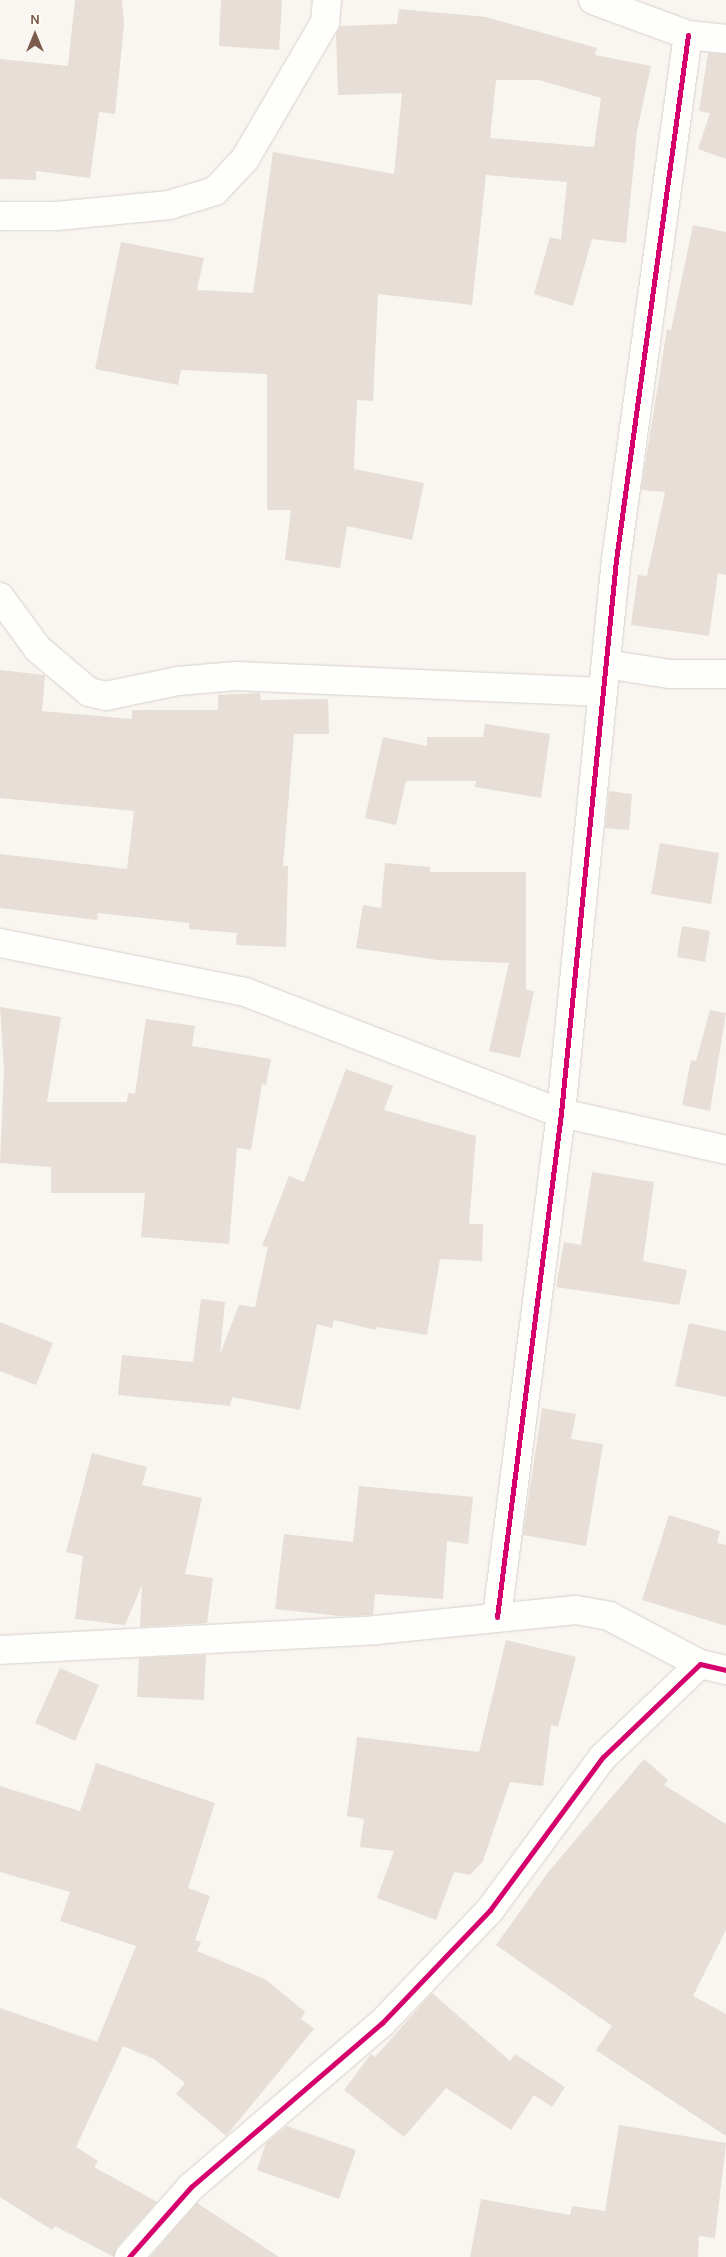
<!DOCTYPE html>
<html>
<head>
<meta charset="utf-8">
<style>
	body { margin:0 }
	#map { position:relative; width:726px; height:2257px; overflow:hidden; background:#f9f5f0; font-family:Karla,sans-serif }
	div>[style] { position:absolute }
	.building>* { inset:0; background:#e6ded7 }
	.roads { filter:drop-shadow(0 0 1px #d7d1cb) drop-shadow(0 0 1px #d7d1cb) }
	.street>* { height:28px; margin:-14px; padding:0 14px; transform-origin:14px; border-radius:14px; background:#fefefd }
	.cycleway>* { height:5px; margin:-2.5px; padding:0 2.5px; transform-origin:2.5px; border-radius:2.5px; background:#d6006c }
	span { translate:-50% -50%; white-space:nowrap; text-align:center; line-height:1.15; -webkit-text-stroke:5px #fffaf3; paint-order:stroke }
	.north { position:absolute; left:10px; top:10px; width:50px; height:50px; -webkit-text-stroke:4px #fffaf3; paint-order:stroke; rotate:0deg; font-size:14px; font-weight:700; line-height:20px; text-align:center; color:#7a5c4d }
	.north::after { content:''; display:block; margin:auto; width:18px; height:22px; background:#7a5c4d; clip-path:polygon(50% 0,100% 100%,50% 72%,0 100%) }
</style>
</head>
<body>
<div id="map">
	<div class="building">
		<div style="clip-path:polygon(75px 0,122px 0,124px 25px,115px 114px,99px 112px,90px 178px,36px 171px,36px 180px,0 179px,0 59px,68px 66px)"></div>
		<div style="clip-path:polygon(221px 0,282px 0,279px 50px,219px 46px)"></div>
		<div style="clip-path:polygon(evenodd,399px 9px,486px 17px,597px 48px,595px 55px,651px 66px,637px 131px,626px 243px,592px 239px,573px 306px,534px 294px,550px 237px,561px 240px,567px 182px,486px 175px,472px 305px,378px 294px,373px 401px,357px 400px,354px 469px,424px 483px,412px 540px,347px 526px,340px 568px,285px 560px,291px 510px,267px 510px,267px 374px,181px 370px,178px 385px,95px 369px,121px 242px,204px 258px,197px 290px,253px 293px,273px 152px,394px 174px,402px 93px,338px 95px,336px 35px,340px 26px,397px 24px,399px 9px,496px 80px,539px 80px,601px 98px,594px 147px,490px 138px,496px 80px)"></div>
		<div style="clip-path:polygon(708px 53px,726px 54px,726px 159px,698px 149px,710px 113px,699px 111px)"></div>
		<div style="clip-path:polygon(693px 225px,726px 232px,726px 575px,718px 573px,709px 636px,631px 625px,638px 575px,647px 576px,665px 492px,641px 490px,667px 329px,671px 330px)"></div>
		<div style="clip-path:polygon(0 670px,45px 675px,42px 711px,132px 719px,132px 710px,218px 710px,218px 695px,260px 693px,261px 700px,328px 699px,329px 734px,294px 734px,283px 866px,288px 866px,286px 947px,236px 945px,237px 933px,189px 929px,189px 923px,98px 913px,97px 920px,0 908px,0 854px,127px 869px,134px 811px,0 798px)"></div>
		<div style="clip-path:polygon(485px 724px,550px 734px,541px 798px,475px 787px,476px 781px,406px 781px,396px 825px,365px 818px,383px 737px,427px 746px,427px 737px,483px 737px)"></div>
		<div style="clip-path:polygon(609px 791px,632px 794px,629px 830px,605px 828px)"></div>
		<div style="clip-path:polygon(660px 843px,719px 853px,711px 904px,651px 894px)"></div>
		<div style="clip-path:polygon(385px 863px,430px 867px,430px 872px,526px 872px,526px 990px,534px 991px,520px 1058px,489px 1051px,509px 963px,438px 960px,356px 948px,363px 905px,381px 908px)"></div>
		<div style="clip-path:polygon(682px 926px,710px 931px,705px 962px,677px 957px)"></div>
		<div style="clip-path:polygon(0 1007px,61px 1017px,47px 1102px,127px 1102px,128px 1093px,135px 1094px,146px 1019px,195px 1026px,192px 1046px,271px 1059px,266px 1085px,262px 1084px,251px 1150px,237px 1148px,229px 1244px,141px 1237px,145px 1193px,51px 1193px,51px 1167px,0 1163px,4px 1069px)"></div>
		<div style="clip-path:polygon(710px 1010px,726px 1013px,710px 1111px,682px 1105px,691px 1060px,696px 1061px)"></div>
		<div style="clip-path:polygon(346px 1069px,393px 1086px,384px 1110px,476px 1136px,469px 1224px,483px 1224px,482px 1261px,440px 1259px,427px 1335px,377px 1327px,376px 1330px,334px 1320px,332px 1328px,317px 1324px,300px 1410px,232px 1397px,230px 1406px,118px 1395px,122px 1355px,193px 1362px,201px 1299px,225px 1302px,220px 1354px,239px 1305px,255px 1307px,268px 1247px,262px 1246px,289px 1176px,304px 1182px)"></div>
		<div style="clip-path:polygon(592px 1172px,654px 1182px,643px 1261px,687px 1270px,679px 1305px,556px 1287px,564px 1242px,581px 1245px)"></div>
		<div style="clip-path:polygon(0 1322px,53px 1343px,36px 1385px,0 1371px)"></div>
		<div style="clip-path:polygon(689px 1323px,726px 1331px,726px 1397px,675px 1386px)"></div>
		<div style="clip-path:polygon(542px 1408px,576px 1414px,571px 1439px,603px 1444px,586px 1546px,523px 1535px)"></div>
		<div style="clip-path:polygon(92px 1453px,147px 1467px,142px 1485px,202px 1498px,185px 1574px,213px 1578px,207px 1623px,140px 1627px,142px 1585px,125px 1625px,75px 1619px,83px 1556px,66px 1552px)"></div>
		<div style="clip-path:polygon(359px 1486px,473px 1497px,468px 1544px,447px 1541px,443px 1599px,375px 1594px,373px 1615px,340px 1616px,275px 1609px,284px 1534px,353px 1542px)"></div>
		<div style="clip-path:polygon(669px 1515px,720px 1531px,717px 1543px,726px 1545px,726px 1626px,642px 1600px)"></div>
		<div style="clip-path:polygon(506px 1640px,576px 1657px,558px 1727px,551px 1725px,543px 1786px,510px 1782px,483px 1861px,470px 1875px,454px 1872px,436px 1920px,377px 1898px,394px 1851px,360px 1847px,364px 1819px,347px 1816px,357px 1737px,479px 1752px)"></div>
		<div style="clip-path:polygon(206px 1655px,204px 1700px,137px 1697px,139px 1658px)"></div>
		<div style="clip-path:polygon(60px 1668px,99px 1685px,75px 1741px,35px 1723px)"></div>
		<div style="clip-path:polygon(644px 1759px,668px 1780px,664px 1785px,726px 1824px,726px 1930px,693px 1996px,726px 2014px,726px 2136px,596px 2050px,612px 2026px,496px 1945px,549px 1871px)"></div>
		<div style="clip-path:polygon(96px 1763px,215px 1803px,188px 1888px,210px 1896px,195px 1940px,201px 1942px,197px 1951px,265px 1979px,305px 2012px,301px 2019px,314px 2029px,226px 2136px,176px 2094px,185px 2083px,154px 2059px,123px 2046px,76px 2147px,98px 2161px,94px 2167px,157px 2202px,117px 2247px,114px 2257px,55px 2226px,52px 2230px,0 2197px,0 2008px,97px 2042px,136px 1946px,60px 1921px,70px 1892px,0 1872px,0 1786px,80px 1811px)"></div>
		<div style="clip-path:polygon(432px 1993px,510px 2061px,515px 2054px,565px 2087px,552px 2107px,534px 2095px,511px 2130px,446px 2088px,404px 2137px,344px 2090px,371px 2054px,375px 2057px)"></div>
		<div style="clip-path:polygon(619px 2125px,726px 2143px,715px 2238px,699px 2236px,698px 2257px,470px 2257px,481px 2199px,570px 2215px,572px 2206px,605px 2211px)"></div>
		<div style="clip-path:polygon(287px 2126px,356px 2150px,339px 2199px,257px 2170px,266px 2143px)"></div>
		<div style="clip-path:polygon(197px 2203px,279px 2257px,150px 2257px)"></div>
	</div>
	<div class="roads">
		<div class="street">
			<div style="left:593px;top:0;width:101px;rotate:20.2deg"></div>
			<div style="left:688px;top:35px;width:38px;rotate:6deg"></div>
			<div style="left:0;top:216px;width:57px"></div>
			<div style="left:57px;top:216px;width:113px;rotate:-5.6deg"></div>
			<div style="left:169px;top:205px;width:48px;rotate:-16.9deg"></div>
			<div style="left:215px;top:191px;width:44px;rotate:-46.8deg"></div>
			<div style="left:245px;top:159px;width:159px;rotate:-59.7deg"></div>
			<div style="left:325px;top:22px;width:22px;rotate:-85deg"></div>
			<div style="left:0;top:597px;width:64px;rotate:53.8deg"></div>
			<div style="left:38px;top:649px;width:67px;rotate:40.1deg"></div>
			<div style="left:89px;top:692px;width:17px;rotate:13deg"></div>
			<div style="left:106px;top:696px;width:74px;rotate:-11.8deg"></div>
			<div style="left:178px;top:681px;width:58px;rotate:-4.9deg"></div>
			<div style="left:236px;top:676px;width:367px;rotate:2.5deg"></div>
			<div style="left:606px;top:664px;width:65px;rotate:8.9deg"></div>
			<div style="left:670px;top:674px;width:56px"></div>
			<div style="left:0;top:943px;width:250px;rotate:11.3deg"></div>
			<div style="left:245px;top:992px;width:338px;rotate:21deg"></div>
			<div style="left:561px;top:1113px;width:169px;rotate:12.6deg"></div>
			<div style="left:497px;top:1617px;width:508px;rotate:-82.76deg"></div>
			<div style="left:561px;top:1113px;width:556px;rotate:-84.32deg"></div>
			<div style="left:616px;top:560px;width:530px;rotate:-82.19deg"></div>
			<div style="left:0;top:1650px;width:377px;rotate:-3deg"></div>
			<div style="left:376px;top:1630px;width:201px;rotate:-5.7deg"></div>
			<div style="left:576px;top:1610px;width:34px;rotate:10deg"></div>
			<div style="left:609px;top:1616px;width:103px;rotate:27.8deg"></div>
			<div style="left:129px;top:2257px;width:94px;rotate:-48.5deg"></div>
			<div style="left:191px;top:2187px;width:252px;rotate:-40.7deg"></div>
			<div style="left:382px;top:2023px;width:156px;rotate:-46.3deg"></div>
			<div style="left:490px;top:1910px;width:190px;rotate:-53.6deg"></div>
			<div style="left:603px;top:1757px;width:134px;rotate:-43.8deg"></div>
			<div style="left:700px;top:1664px;width:27px;rotate:13deg"></div>
		</div>
	</div>
	<div class="cycleway">
		<div style="left:497px;top:1617px;width:508px;rotate:-82.76deg"></div>
		<div style="left:561px;top:1113px;width:556px;rotate:-84.32deg"></div>
		<div style="left:616px;top:560px;width:530px;rotate:-82.19deg"></div>
		<div style="left:129px;top:2257px;width:94px;rotate:-48.5deg"></div>
		<div style="left:191px;top:2187px;width:252px;rotate:-40.7deg"></div>
		<div style="left:382px;top:2023px;width:156px;rotate:-46.3deg"></div>
		<div style="left:490px;top:1910px;width:190px;rotate:-53.6deg"></div>
		<div style="left:603px;top:1757px;width:134px;rotate:-43.8deg"></div>
		<div style="left:700px;top:1664px;width:27px;rotate:13deg"></div>
	</div>
	<div class="north">N</div>
</div>
</body>
</html>
